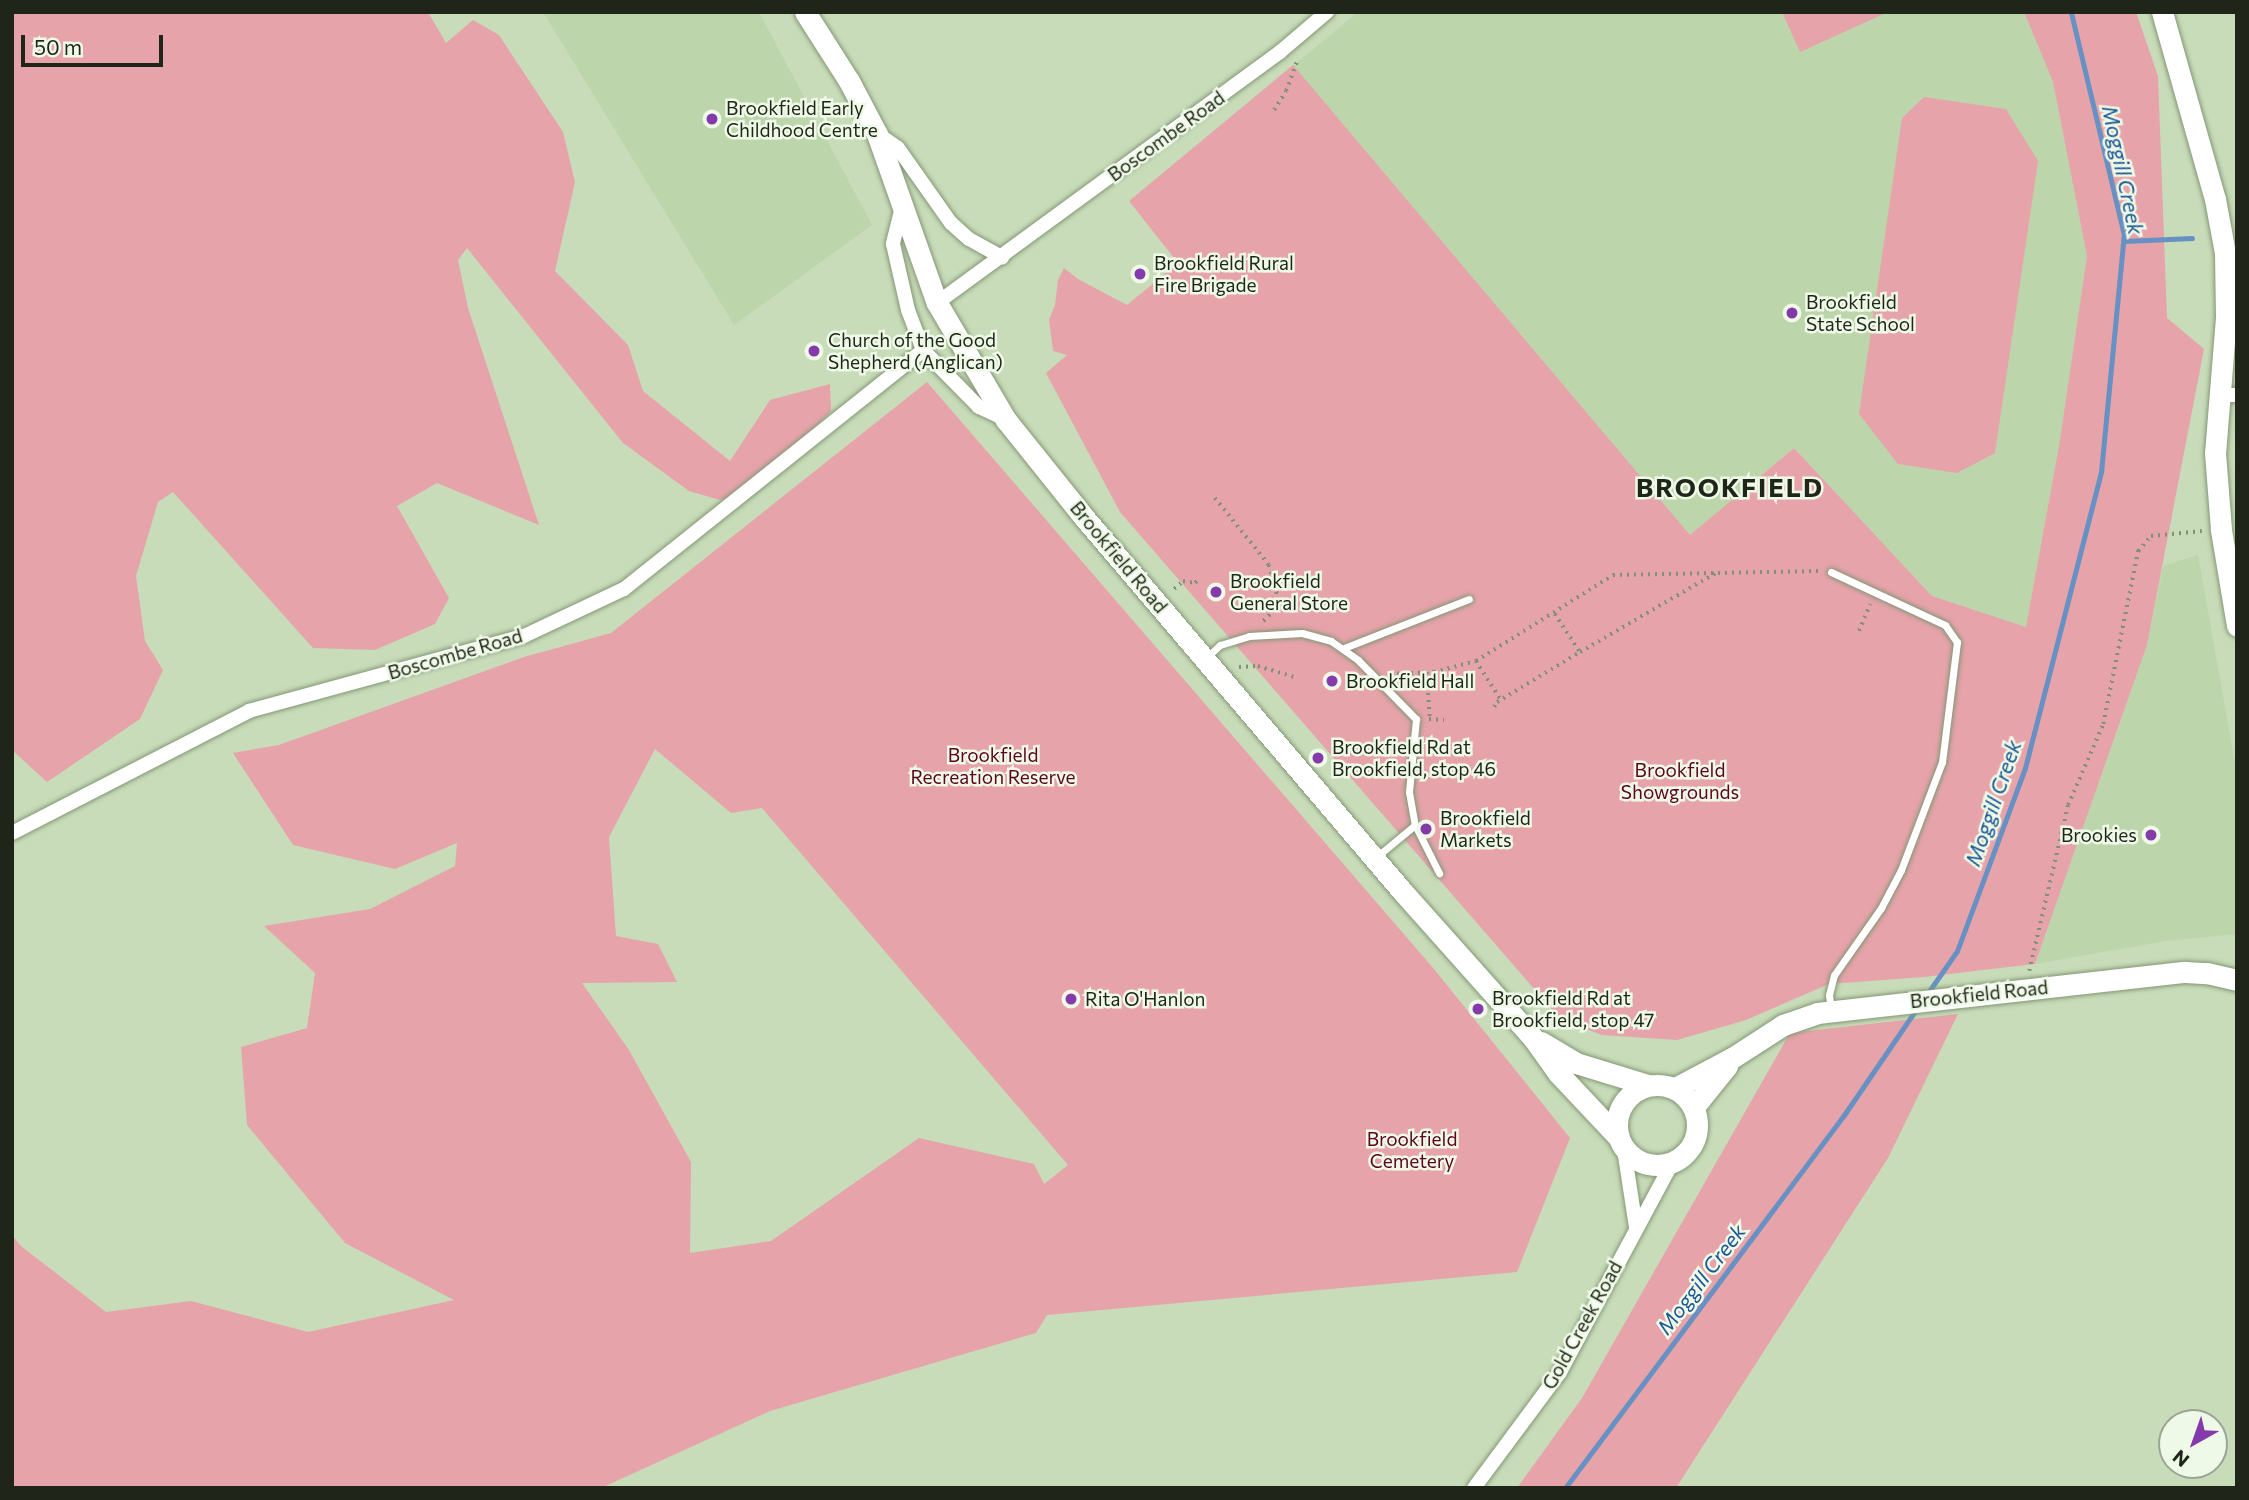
<!DOCTYPE html>
<html>
<head>
<meta charset="utf-8">
<style>
	body { margin:0 }
	#map { position:relative; width:2249px; height:1500px; overflow:hidden; background:#c8dcb9; font-family:Commissioner,sans-serif }
	div>[style] { position:absolute }
	.built>* { inset:0; background:#bdd5ab }
	.green>* { inset:0; background:#e6a3aa }
	.stream>* { height:5px; margin:-2.5px; padding:0 2.5px; transform-origin:2.5px; border-radius:2.5px; background:#6791c2 }
	.path>* { height:3.5px; margin-top:-1.75px; transform-origin:0; background:repeating-linear-gradient(90deg,#819076 0 2px,transparent 0 7px) }
	.roads { filter:drop-shadow(0 0 2px #849776) drop-shadow(0 0 2px #849776) }
	.service>* { height:7px; margin:-3.5px; padding:0 3.5px; transform-origin:3.5px; border-radius:3.5px; background:#fff }
	.minor>* { height:14px; margin:-7px; padding:0 7px; transform-origin:7px; border-radius:7px; background:#fff }
	.secondary>* { height:21px; margin:-10.5px; padding:0 10.5px; transform-origin:10.5px; border-radius:10.5px; background:#fff }
	.secondary>.ring { margin:-10.5px; padding:0; box-sizing:content-box; background:none; border:21px solid #fff; border-radius:50% }
	.dots>* { width:19px; height:19px; translate:-50% -50%; box-sizing:border-box; border:4px solid #eff9e7; border-radius:50% }
	span { translate:-50% -50%; white-space:nowrap; text-align:center; line-height:1.15; -webkit-text-stroke:5px #eff9e7; paint-order:stroke }
	.poi-label { font-size:19px; color:#1f2619 }
	.left { translate:0 -50%; text-align:left }
	.right { translate:-100% -50%; text-align:right }
	.street-label { font-size:19px; color:#1f2619 }
	.park-label { font-size:19px; color:#5b041f }
	.water-label { font-size:21px; color:#1a5794; font-style:italic }
	.district-label { font-size:26px; color:#1f2619; font-weight:700; letter-spacing:2px }
	.frame { position:absolute; inset:0; border:14px solid #1f2619; pointer-events:none }
	.north { position:absolute; left:2158px; top:1409px; width:70px; height:70px; box-sizing:border-box; background:#eff9e7; border:2px solid #9ca595; border-radius:50%; rotate:220deg; font-size:19px; font-weight:700; line-height:28px; text-align:center; color:#1f2619 }
	.north::after { content:''; display:block; margin:auto; width:24px; height:32px; background:#853aac; clip-path:polygon(50% 0,100% 100%,50% 72%,0 100%) }
	.scale { position:absolute; left:21px; top:35px; width:142px; height:32px; box-sizing:border-box; border:4px solid #1f2619; border-top:0; padding-left:9px; font-size:21px; line-height:24px; white-space:nowrap; color:#1f2619; -webkit-text-stroke:5px #eff9e7; paint-order:stroke }
</style>
</head>
<body>
<div id="map">
	<div class="built">
		<div style="clip-path:polygon(543px 12px,759px 12px,872px 225px,734px 325px)"></div>
		<div style="clip-path:polygon(1358px 12px,2024px 12px,2053px 82px,2087px 256px,2059px 446px,2026px 627px,1932px 596px,1794px 448px,1690px 535px,1293px 66px)"></div>
		<div style="clip-path:polygon(2198px 555px,2237px 774px,2237px 934px,2166px 941px,2035px 964px,2147px 645px,2163px 566px)"></div>
	</div>
	<div class="green">
		<div style="clip-path:polygon(12px 12px,428px 12px,446px 43px,473px 20px,499px 35px,563px 132px,575px 182px,555px 271px,628px 345px,643px 391px,730px 461px,770px 400px,830px 384px,831px 411px,751px 491px,720px 500px,689px 491px,623px 443px,467px 248px,458px 260px,468px 308px,539px 525px,437px 483px,397px 506px,449px 598px,435px 624px,375px 650px,313px 648px,173px 492px,158px 502px,136px 576px,145px 641px,163px 670px,140px 719px,47px 782px,12px 750px)"></div>
		<div style="clip-path:polygon(1782px 12px,1888px 12px,1800px 52px)"></div>
		<div style="clip-path:polygon(2024px 12px,2136px 12px,2158px 76px,2167px 318px,2204px 349px,2147px 645px,2035px 964px,1924px 977px,1829px 984px,1746px 1020px,1677px 1040px,1602px 1035px,1568px 1022px,1555px 1013px,1120px 512px,1046px 373px,1067px 355px,1053px 351px,1049px 320px,1055px 305px,1058px 280px,1064px 268px,1078px 279px,1127px 305px,1178px 263px,1129px 201px,1293px 65px,1690px 535px,1794px 448px,1932px 596px,2026px 627px,2059px 446px,2087px 256px,2053px 82px)"></div>
		<div style="clip-path:polygon(1924px 97px,2006px 109px,2038px 161px,1995px 453px,1957px 473px,1898px 464px,1859px 414px,1902px 118px)"></div>
		<div style="clip-path:polygon(evenodd,927px 382px,1434px 969px,1570px 1138px,1517px 1272px,1047px 1315px,1036px 1333px,770px 1411px,601px 1488px,12px 1488px,12px 1235px,21px 1246px,106px 1312px,191px 1301px,308px 1332px,454px 1300px,345px 1243px,247px 1125px,241px 1047px,307px 1028px,315px 973px,264px 926px,370px 909px,455px 866px,457px 843px,395px 869px,293px 845px,233px 753px,279px 745px,524px 657px,611px 633px,927px 382px,655px 749px,731px 813px,762px 808px,1068px 1165px,1044px 1184px,1034px 1164px,919px 1138px,771px 1241px,690px 1253px,691px 1162px,629px 1050px,582px 983px,677px 982px,658px 944px,616px 936px,609px 837px,655px 749px)"></div>
		<div style="clip-path:polygon(1958px 1014px,1888px 1158px,1676px 1488px,1517px 1488px,1582px 1398px,1790px 1033px)"></div>
	</div>
	<div class="stream">
		<div style="left:2124px;top:241px;width:68px;rotate:-2.5deg"></div>
		<div style="left:1927px;top:994px;width:52px;rotate:-55.1deg"></div>
		<div style="left:1957px;top:951px;width:195px;rotate:-69.6deg"></div>
		<div style="left:2025px;top:768px;width:306px;rotate:-75.6deg"></div>
		<div style="left:2101px;top:472px;width:238px;rotate:-84.5deg"></div>
		<div style="left:2124px;top:235px;width:229px;rotate:-103.4deg"></div>
		<div style="left:1565px;top:1488px;width:466px;rotate:-53.2deg"></div>
		<div style="left:1844px;top:1115px;width:130px;rotate:-55.7deg"></div>
	</div>
	<div class="path">
		<div style="left:1274px;top:110px;width:22px;rotate:-58deg"></div>
		<div style="left:1286px;top:91px;width:35px;rotate:-70deg"></div>
		<div style="left:1215px;top:498px;width:86px;rotate:51.1deg"></div>
		<div style="left:1269px;top:565px;width:41px;rotate:74.6deg"></div>
		<div style="left:1280px;top:605px;width:24px;rotate:135deg"></div>
		<div style="left:1174px;top:589px;width:12px;rotate:-42deg"></div>
		<div style="left:1183px;top:581px;width:12px;rotate:9deg"></div>
		<div style="left:1195px;top:583px;width:6px;rotate:-45deg"></div>
		<div style="left:1555px;top:614px;width:45px;rotate:56.7deg"></div>
		<div style="left:1859px;top:631px;width:29px;rotate:-68deg"></div>
		<div style="left:1476px;top:661px;width:46px;rotate:57.3deg"></div>
		<div style="left:1239px;top:667px;width:19px;rotate:-3deg"></div>
		<div style="left:1258px;top:666px;width:39px;rotate:17deg"></div>
		<div style="left:1427px;top:672px;width:47px;rotate:86.3deg"></div>
		<div style="left:1390px;top:674px;width:44px;rotate:-2.6deg"></div>
		<div style="left:1434px;top:672px;width:43px;rotate:-14.7deg"></div>
		<div style="left:1476px;top:661px;width:162px;rotate:-32.1deg"></div>
		<div style="left:1613px;top:575px;width:208px;rotate:-1.1deg"></div>
		<div style="left:1494px;top:707px;width:6px;rotate:-59deg"></div>
		<div style="left:1497px;top:702px;width:97px;rotate:-31.1deg"></div>
		<div style="left:1580px;top:652px;width:157px;rotate:-30.2deg"></div>
		<div style="left:1429px;top:719px;width:15px;rotate:4deg"></div>
		<div style="left:2029px;top:971px;width:171px;rotate:-76.8deg"></div>
		<div style="left:2068px;top:805px;width:88px;rotate:-66.6deg"></div>
		<div style="left:2103px;top:724px;width:177px;rotate:-78.6deg"></div>
		<div style="left:2138px;top:551px;width:20px;rotate:-49deg"></div>
		<div style="left:2151px;top:536px;width:51px;rotate:-5.6deg"></div>
	</div>
	<div class="roads">
		<div class="service">
			<div style="left:1831px;top:572px;width:126px;rotate:24.9deg"></div>
			<div style="left:1945px;top:625px;width:21px;rotate:55deg"></div>
			<div style="left:1957px;top:642px;width:121px;rotate:97.1deg"></div>
			<div style="left:1942px;top:762px;width:116px;rotate:110.8deg"></div>
			<div style="left:1901px;top:870px;width:43px;rotate:117.8deg"></div>
			<div style="left:1881px;top:908px;width:82px;rotate:125deg"></div>
			<div style="left:1834px;top:975px;width:21px;rotate:104deg"></div>
			<div style="left:1829px;top:995px;width:15px;rotate:82deg"></div>
			<div style="left:1344px;top:648px;width:134px;rotate:-21.4deg"></div>
			<div style="left:1206px;top:658px;width:19px;rotate:-43deg"></div>
			<div style="left:1220px;top:645px;width:30px;rotate:-17deg"></div>
			<div style="left:1249px;top:636px;width:53px;rotate:-3.2deg"></div>
			<div style="left:1302px;top:633px;width:30px;rotate:15deg"></div>
			<div style="left:1331px;top:641px;width:33px;rotate:35deg"></div>
			<div style="left:1358px;top:660px;width:83px;rotate:45.5deg"></div>
			<div style="left:1416px;top:719px;width:73px;rotate:95.5deg"></div>
			<div style="left:1409px;top:792px;width:34px;rotate:80deg"></div>
			<div style="left:1415px;top:825px;width:52px;rotate:140.5deg"></div>
			<div style="left:1415px;top:825px;width:54px;rotate:63.4deg"></div>
		</div>
		<div class="minor">
			<div style="left:878px;top:134px;width:24px;rotate:35deg"></div>
			<div style="left:898px;top:148px;width:92px;rotate:54.8deg"></div>
			<div style="left:951px;top:223px;width:24px;rotate:42deg"></div>
			<div style="left:969px;top:239px;width:38px;rotate:29deg"></div>
			<div style="left:902px;top:207px;width:38px;rotate:104deg"></div>
			<div style="left:893px;top:244px;width:68px;rotate:77.2deg"></div>
			<div style="left:908px;top:310px;width:43px;rotate:69.4deg"></div>
			<div style="left:923px;top:350px;width:80px;rotate:45.5deg"></div>
			<div style="left:979px;top:407px;width:29px;rotate:25deg"></div>
			<div style="left:937px;top:303px;width:425px;rotate:-36.2deg"></div>
			<div style="left:1280px;top:52px;width:62px;rotate:-40.4deg"></div>
			<div style="left:2219px;top:395px;width:18px"></div>
			<div style="left:12px;top:833px;width:267px;rotate:-27.2deg"></div>
			<div style="left:249px;top:711px;width:285px;rotate:-15.3deg"></div>
			<div style="left:524px;top:636px;width:110px;rotate:-25.2deg"></div>
			<div style="left:624px;top:589px;width:383px;rotate:-38.6deg"></div>
			<div style="left:1624px;top:1149px;width:79px;rotate:81.3deg"></div>
			<div style="left:1474px;top:1488px;width:144px;rotate:-53.4deg"></div>
			<div style="left:1560px;top:1372px;width:237px;rotate:-61.8deg"></div>
		</div>
		<div class="secondary">
			<div style="left:805px;top:12px;width:82px;rotate:57.5deg"></div>
			<div style="left:849px;top:81px;width:60px;rotate:62.2deg"></div>
			<div style="left:877px;top:134px;width:179px;rotate:70.5deg"></div>
			<div style="left:937px;top:303px;width:136px;rotate:59.5deg"></div>
			<div style="left:1006px;top:420px;width:122px;rotate:51.3deg"></div>
			<div style="left:1082px;top:515px;width:494px;rotate:49.6deg"></div>
			<div style="left:1402px;top:891px;width:197px;rotate:48.3deg"></div>
			<div style="left:1533px;top:1038px;width:43px;rotate:54.5deg"></div>
			<div style="left:1558px;top:1073px;width:88px;rotate:46.8deg"></div>
			<div style="left:2162px;top:12px;width:194px;rotate:74.2deg"></div>
			<div style="left:2215px;top:199px;width:55px;rotate:79.5deg"></div>
			<div style="left:2225px;top:253px;width:64px;rotate:89.1deg"></div>
			<div style="left:2226px;top:317px;width:136px;rotate:94.6deg"></div>
			<div style="left:2215px;top:453px;width:77px;rotate:85.5deg"></div>
			<div style="left:2221px;top:530px;width:97px;rotate:80.5deg"></div>
			<div style="left:1541px;top:1042px;width:41px;rotate:31deg"></div>
			<div style="left:1576px;top:1063px;width:75px;rotate:17deg"></div>
			<div class="ring" style="left:1617px;top:1085px;width:59px;height:59px"></div>
			<div style="left:1675px;top:1088px;width:64px;rotate:-27.8deg"></div>
			<div style="left:1732px;top:1058px;width:61px;rotate:-32.9deg"></div>
			<div style="left:1783px;top:1025px;width:36px;rotate:-19deg"></div>
			<div style="left:1817px;top:1013px;width:370px;rotate:-6.4deg"></div>
			<div style="left:2185px;top:972px;width:22px;rotate:3deg"></div>
			<div style="left:2207px;top:973px;width:31px;rotate:13deg"></div>
			<div style="left:1694px;top:1107px;width:53px;rotate:-51.2deg"></div>
		</div>
	</div>
	<div class="dots">
		<div style="left:712px;top:119px;background:#853aac"></div>
		<div style="left:1140px;top:274px;background:#853aac"></div>
		<div style="left:1792px;top:313px;background:#853aac"></div>
		<div style="left:814px;top:351px;background:#853aac"></div>
		<div style="left:1216px;top:592px;background:#853aac"></div>
		<div style="left:1332px;top:681px;background:#853aac"></div>
		<div style="left:1318px;top:758px;background:#853aac"></div>
		<div style="left:1426px;top:829px;background:#853aac"></div>
		<div style="left:2151px;top:835px;background:#853aac"></div>
		<div style="left:1071px;top:999px;background:#853aac"></div>
		<div style="left:1478px;top:1009px;background:#853aac"></div>
	</div>
	<div class="poi-label">
		<span class="left" style="left:726px;top:119px">Brookfield Early<br>Childhood Centre</span>
		<span class="left" style="left:1154px;top:274px">Brookfield Rural<br>Fire Brigade</span>
		<span class="left" style="left:1806px;top:313px">Brookfield<br>State School</span>
		<span class="left" style="left:828px;top:351px">Church of the Good<br>Shepherd (Anglican)</span>
		<span class="left" style="left:1230px;top:592px">Brookfield<br>General Store</span>
		<span class="left" style="left:1346px;top:681px">Brookfield Hall</span>
		<span class="left" style="left:1332px;top:758px">Brookfield Rd at<br>Brookfield, stop 46</span>
		<span class="left" style="left:1440px;top:829px">Brookfield<br>Markets</span>
		<span class="right" style="left:2137px;top:835px">Brookies</span>
		<span class="left" style="left:1492px;top:1009px">Brookfield Rd at<br>Brookfield, stop 47</span>
		<span class="left" style="left:1085px;top:999px">Rita O'Hanlon</span>
	</div>
	<div class="street-label">
		<span style="left:1166px;top:136px;rotate:-36deg">Boscombe Road</span>
		<span style="left:1119px;top:557px;rotate:50deg">Brookfield Road</span>
		<span style="left:455px;top:654px;rotate:-16deg">Boscombe Road</span>
		<span style="left:1979px;top:994px;rotate:-6deg">Brookfield Road</span>
		<span style="left:1582px;top:1325px;rotate:-61deg">Gold Creek Road</span>
	</div>
	<div class="park-label">
		<span style="left:993px;top:766px">Brookfield<br>Recreation Reserve</span>
		<span style="left:1680px;top:781px">Brookfield<br>Showgrounds</span>
		<span style="left:1412px;top:1150px">Brookfield<br>Cemetery</span>
	</div>
	<div class="water-label">
		<span style="left:2123px;top:170px;rotate:78deg">Moggill Creek</span>
		<span style="left:1993px;top:803px;rotate:-71deg">Moggill Creek</span>
		<span style="left:1701px;top:1279px;rotate:-53deg">Moggill Creek</span>
	</div>
	<div class="district-label">
		<span style="left:1730px;top:487px">BROOKFIELD</span>
	</div>
	<div class="frame"></div>
	<div class="north">N</div>
	<div class="scale">50 m</div>
</div>
</body>
</html>
